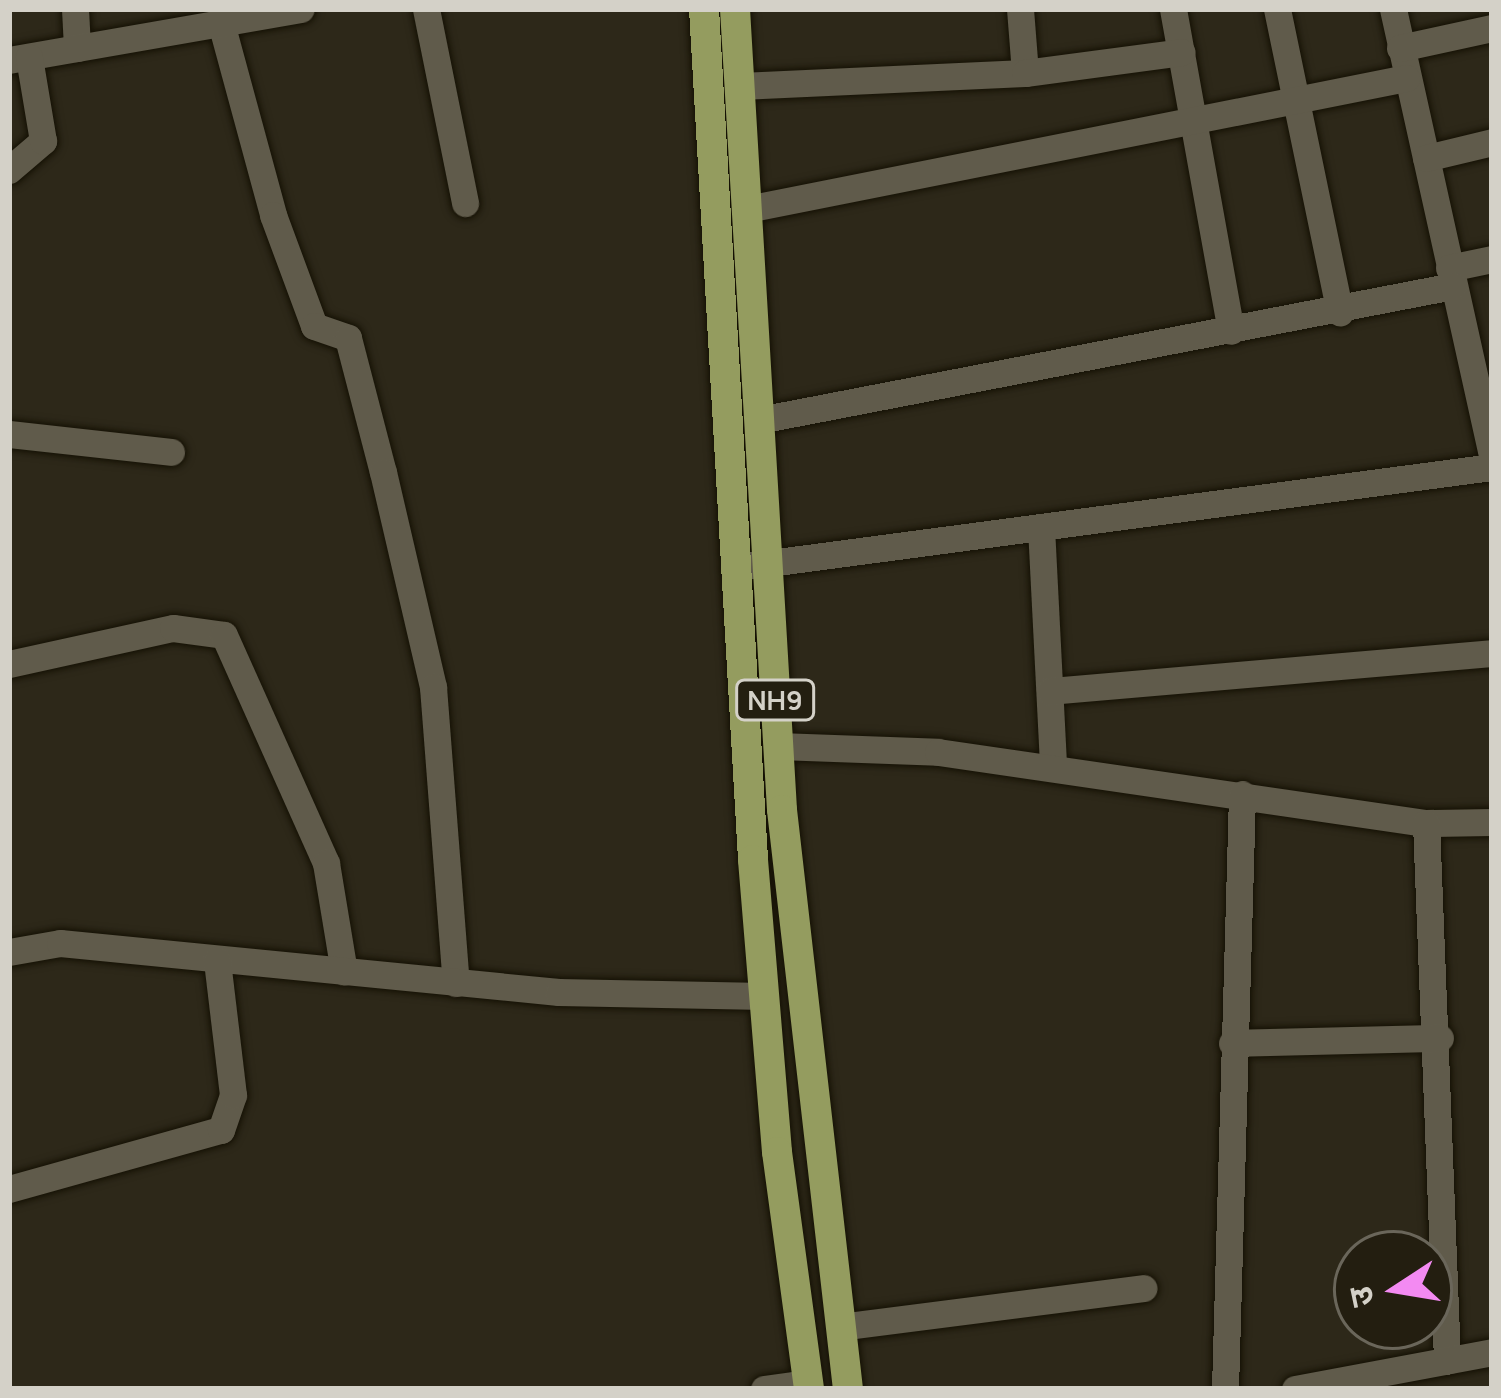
<!DOCTYPE html>
<html>
<head>
<meta charset="utf-8">
<style>
	body { margin:0 }
	#map { position:relative; width:1501px; height:1398px; overflow:hidden; background:#2d2819; font-family:Manrope,"Noto Sans Devanagari",sans-serif }
	div>[style] { position:absolute }
	.roads { filter:drop-shadow(0 0 3px #151104) drop-shadow(0 0 3px #151104) }
	.minor>* { height:27px; margin:-13.5px; padding:0 13.5px; transform-origin:13.5px; border-radius:13.5px; background:#605b4b }
	.primary>* { height:30px; margin:-15px; padding:0 15px; transform-origin:15px; border-radius:15px; background:#949c5f }
	span { translate:-50% -50%; white-space:nowrap; text-align:center; line-height:1.15; -webkit-text-stroke:9px #231e10; paint-order:stroke }
	.shield-label span { padding:3px 9px; background:#231e10; border:3px solid; border-radius:9px; -webkit-text-stroke-width:0 }
	.shield-label { font-size:27px; color:#d4d1c8; font-weight:700 }
	.frame { position:absolute; inset:0; border:12px solid #d4d1c8; pointer-events:none }
	.north { position:absolute; left:1333px; top:1230px; width:120px; height:120px; box-sizing:border-box; background:#231e10; border:3px solid #6a665a; border-radius:50%; rotate:258deg; font-size:33px; font-weight:700; line-height:48px; text-align:center; color:#d4d1c8 }
	.north::after { content:''; display:block; margin:auto; width:42px; height:54px; background:#f38af2; clip-path:polygon(50% 0,100% 100%,50% 72%,0 100%) }
</style>
</head>
<body>
<div id="map">
	<div class="roads">
		<div class="minor">
			<div style="left:75px;top:9px;width:39px;rotate:87deg"></div>
			<div style="left:426px;top:9px;width:198px;rotate:78.6deg"></div>
			<div style="left:1020px;top:9px;width:64px;rotate:85.5deg"></div>
			<div style="left:1173px;top:9px;width:327px;rotate:79.8deg"></div>
			<div style="left:1277px;top:9px;width:310px;rotate:78.3deg"></div>
			<div style="left:1393px;top:9px;width:459px;rotate:77.5deg"></div>
			<div style="left:221px;top:23px;width:199px;rotate:74.8deg"></div>
			<div style="left:273px;top:215px;width:118px;rotate:69.7deg"></div>
			<div style="left:314px;top:326px;width:36px;rotate:19deg"></div>
			<div style="left:348px;top:338px;width:138px;rotate:75.4deg"></div>
			<div style="left:383px;top:472px;width:221px;rotate:76.9deg"></div>
			<div style="left:433px;top:687px;width:297px;rotate:85.6deg"></div>
			<div style="left:1400px;top:48px;width:94px;rotate:-12.3deg"></div>
			<div style="left:9px;top:60px;width:296px;rotate:-9.9deg"></div>
			<div style="left:740px;top:86px;width:285px;rotate:-2.6deg"></div>
			<div style="left:1025px;top:73px;width:158px;rotate:-7.6deg"></div>
			<div style="left:1426px;top:158px;width:68px;rotate:-13.6deg"></div>
			<div style="left:9px;top:170px;width:45px;rotate:-40.5deg"></div>
			<div style="left:43px;top:141px;width:85px;rotate:-99.5deg"></div>
			<div style="left:747px;top:209px;width:672px;rotate:-11.24deg"></div>
			<div style="left:1449px;top:268px;width:44px;rotate:-11.8deg"></div>
			<div style="left:759px;top:420px;width:707px;rotate:-10.93deg"></div>
			<div style="left:9px;top:434px;width:163px;rotate:6.3deg"></div>
			<div style="left:1041px;top:527px;width:237px;rotate:87.1deg"></div>
			<div style="left:747px;top:566px;width:752px;rotate:-7.57deg"></div>
			<div style="left:9px;top:664px;width:168px;rotate:-12.4deg"></div>
			<div style="left:173px;top:628px;width:51px;rotate:7.8deg"></div>
			<div style="left:224px;top:635px;width:250px;rotate:65.9deg"></div>
			<div style="left:326px;top:863px;width:110px;rotate:80.6deg"></div>
			<div style="left:1050px;top:691px;width:444px;rotate:-4.9deg"></div>
			<div style="left:778px;top:746px;width:160px;rotate:2.1deg"></div>
			<div style="left:938px;top:752px;width:493px;rotate:8.3deg"></div>
			<div style="left:1426px;top:823px;width:66px;rotate:-0.9deg"></div>
			<div style="left:1426px;top:823px;width:538px;rotate:87.76deg"></div>
			<div style="left:9px;top:952px;width:52px;rotate:-10deg"></div>
			<div style="left:60px;top:943px;width:501px;rotate:5.61deg"></div>
			<div style="left:559px;top:992px;width:205px;rotate:1.1deg"></div>
			<div style="left:1232px;top:1043px;width:208px;rotate:-1.4deg"></div>
			<div style="left:9px;top:1189px;width:220px;rotate:-15.6deg"></div>
			<div style="left:221px;top:1130px;width:37px;rotate:-71deg"></div>
			<div style="left:233px;top:1095px;width:136px;rotate:-96.8deg"></div>
			<div style="left:840px;top:1327px;width:306px;rotate:-7.3deg"></div>
			<div style="left:764px;top:1389px;width:44px;rotate:-7.8deg"></div>
			<div style="left:1225px;top:1389px;width:595px;rotate:-88.36deg"></div>
			<div style="left:1295px;top:1389px;width:200px;rotate:-10.6deg"></div>
		</div>
		<div class="primary">
			<div style="left:704px;top:9px;width:852px;rotate:86.7deg"></div>
			<div style="left:753px;top:860px;width:293px;rotate:85.3deg"></div>
			<div style="left:777px;top:1152px;width:239px;rotate:82.3deg"></div>
			<div style="left:735px;top:9px;width:802px;rotate:86.64deg"></div>
			<div style="left:782px;top:810px;width:583px;rotate:83.5deg"></div>
		</div>
	</div>
	<div class="shield-label">
		<span style="left:775px;top:700px">NH9</span>
	</div>
	<div class="frame"></div>
	<div class="north">उ</div>
</div>
</body>
</html>
